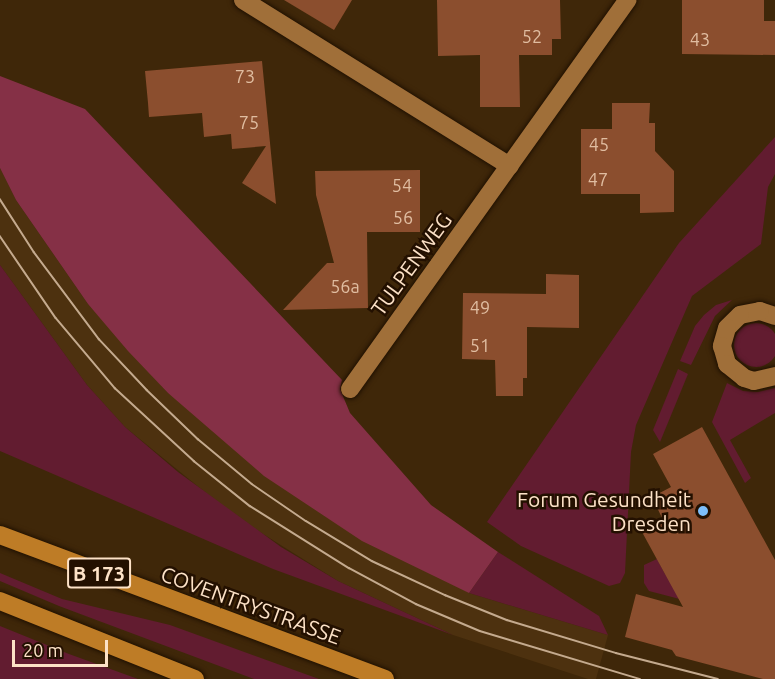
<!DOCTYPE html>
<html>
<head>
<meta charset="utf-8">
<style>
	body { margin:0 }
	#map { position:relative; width:775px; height:679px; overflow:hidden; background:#3f2709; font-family:Ubuntu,sans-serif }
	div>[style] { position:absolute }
	.built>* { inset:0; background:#4d310f }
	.green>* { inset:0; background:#621c30 }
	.round { border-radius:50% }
	.forest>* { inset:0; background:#853046 }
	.building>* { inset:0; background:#8b4e2e }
	.roads { filter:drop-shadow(0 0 2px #201102) drop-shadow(0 0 2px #201102) }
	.minor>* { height:18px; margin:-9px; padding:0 9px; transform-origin:9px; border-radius:9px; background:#a06f39 }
	.major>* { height:18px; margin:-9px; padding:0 9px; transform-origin:9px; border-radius:9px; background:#be7c26 }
	.tram>* { height:1.5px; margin:-0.75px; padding:0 0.75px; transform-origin:0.75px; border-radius:0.75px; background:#c4aa8e }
	.dots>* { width:16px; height:16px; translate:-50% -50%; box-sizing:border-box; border:3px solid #231000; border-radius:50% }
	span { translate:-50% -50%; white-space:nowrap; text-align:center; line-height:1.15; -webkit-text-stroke:5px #231000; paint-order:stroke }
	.number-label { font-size:18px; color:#e0bda1 }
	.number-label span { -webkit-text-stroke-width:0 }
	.shield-label span { padding:2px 4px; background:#231000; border:2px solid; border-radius:4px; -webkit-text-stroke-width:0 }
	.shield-label { font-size:20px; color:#fde2c7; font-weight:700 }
	.street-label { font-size:21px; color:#fde2c7 }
	.poi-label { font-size:21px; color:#fde2c7 }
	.right { translate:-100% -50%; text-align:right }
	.scale { position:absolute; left:12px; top:640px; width:96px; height:27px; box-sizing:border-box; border:3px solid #fde2c7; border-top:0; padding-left:8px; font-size:18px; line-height:21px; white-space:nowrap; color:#fde2c7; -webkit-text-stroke:4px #231000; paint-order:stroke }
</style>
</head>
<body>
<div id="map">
	<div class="built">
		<div style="clip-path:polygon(0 168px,16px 200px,88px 304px,168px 393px,469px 593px,608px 635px,596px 679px,588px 679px,453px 635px,338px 581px,233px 515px,125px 427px,87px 385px,0 265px)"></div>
	</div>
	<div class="green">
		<div style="clip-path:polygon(775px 137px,775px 174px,768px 187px,761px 244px,692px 296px,636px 425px,631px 452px,625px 573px,620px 583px,609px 586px,521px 546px,487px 522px,679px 243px)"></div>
		<div style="clip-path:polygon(0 265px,87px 385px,125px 427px,178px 472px,281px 547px,338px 581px,453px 635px,273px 569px,0 451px)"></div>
		<div style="clip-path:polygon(732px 300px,715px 316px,691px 365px,680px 361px,695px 326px,704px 315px,716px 305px)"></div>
		<div class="round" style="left:734px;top:323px;width:44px;height:44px"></div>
		<div style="clip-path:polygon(678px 369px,688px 374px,660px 442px,653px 430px)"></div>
		<div style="clip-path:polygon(727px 383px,743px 391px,758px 392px,775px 388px,775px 413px,730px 440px,751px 478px,745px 483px,712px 422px)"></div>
		<div style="clip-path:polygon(498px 552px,599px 616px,608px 635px,469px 593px)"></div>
		<div style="clip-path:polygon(657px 559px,665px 574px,775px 624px,649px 591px,644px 583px,644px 565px)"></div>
		<div style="clip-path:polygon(0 573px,62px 599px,170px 625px,319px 679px,254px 679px,59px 606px,0 581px)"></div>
		<div style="clip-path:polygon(0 626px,69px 654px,138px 679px,0 679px)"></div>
	</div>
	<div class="forest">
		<div style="clip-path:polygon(0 76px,85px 109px,342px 380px,340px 389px,350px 413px,431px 505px,498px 552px,469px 593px,362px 541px,264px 476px,168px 393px,128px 351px,88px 304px,16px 200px,0 168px)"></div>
	</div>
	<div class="building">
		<div style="clip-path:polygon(284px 0,352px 0,334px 30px)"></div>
		<div style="clip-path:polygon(437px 0,560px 0,561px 39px,552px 39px,552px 55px,519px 55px,520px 107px,480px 107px,480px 55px,438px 56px)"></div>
		<div style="clip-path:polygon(682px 0,764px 0,764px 21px,775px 21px,775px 55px,682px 54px)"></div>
		<div style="clip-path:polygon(262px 61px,265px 92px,276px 204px,242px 183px,266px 146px,232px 149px,231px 134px,204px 137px,202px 113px,149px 117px,148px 103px,145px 71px)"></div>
		<div style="clip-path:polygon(612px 103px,650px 103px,649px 123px,655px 123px,655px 151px,674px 171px,674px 212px,640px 213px,640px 194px,581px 194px,581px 129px,612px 129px)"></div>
		<div style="clip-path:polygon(420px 170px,420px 232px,367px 232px,368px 308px,283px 310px,327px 263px,334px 263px,316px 195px,315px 171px)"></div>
		<div style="clip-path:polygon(546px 274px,579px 275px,579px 328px,527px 327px,527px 378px,523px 378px,523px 396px,496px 396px,495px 360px,462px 359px,463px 293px,546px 294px)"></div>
		<div style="clip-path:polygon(702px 427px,775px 560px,775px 679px,763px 679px,676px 656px,672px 650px,625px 637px,636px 594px,683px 607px,642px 532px,663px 520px,652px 497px,671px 487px,653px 454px)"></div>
	</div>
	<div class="roads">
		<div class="minor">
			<div style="left:243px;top:0;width:314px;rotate:31.9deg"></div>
			<div style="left:775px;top:316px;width:16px;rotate:-162deg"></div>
			<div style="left:760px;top:311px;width:20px;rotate:169deg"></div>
			<div style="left:740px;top:315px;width:18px;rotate:135deg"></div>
			<div style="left:727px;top:328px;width:19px;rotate:106deg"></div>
			<div style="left:722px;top:346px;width:19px;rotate:74deg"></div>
			<div style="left:727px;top:364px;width:22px;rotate:39deg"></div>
			<div style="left:744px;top:378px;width:10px;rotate:17deg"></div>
			<div style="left:754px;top:381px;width:22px;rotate:-13deg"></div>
			<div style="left:350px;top:389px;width:478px;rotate:-54.5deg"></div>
		</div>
		<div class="major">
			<div style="left:0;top:535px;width:411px;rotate:20.5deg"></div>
			<div style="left:0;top:601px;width:210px;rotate:21.8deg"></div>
		</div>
	</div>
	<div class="tram">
		<div style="left:0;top:199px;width:63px;rotate:57.3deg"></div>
		<div style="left:34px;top:252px;width:109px;rotate:53.2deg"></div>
		<div style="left:99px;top:339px;width:70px;rotate:46.7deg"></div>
		<div style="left:147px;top:390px;width:71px;rotate:43.9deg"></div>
		<div style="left:198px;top:439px;width:70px;rotate:39.8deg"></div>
		<div style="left:252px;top:484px;width:65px;rotate:34.4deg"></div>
		<div style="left:306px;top:521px;width:77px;rotate:31.2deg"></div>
		<div style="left:372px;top:561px;width:81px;rotate:25deg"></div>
		<div style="left:445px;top:595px;width:67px;rotate:22deg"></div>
		<div style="left:507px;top:620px;width:114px;rotate:16.8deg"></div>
		<div style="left:616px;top:653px;width:105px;rotate:14.3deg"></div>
		<div style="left:0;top:236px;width:99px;rotate:55.7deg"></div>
		<div style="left:56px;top:318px;width:92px;rotate:49.9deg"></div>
		<div style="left:115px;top:388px;width:108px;rotate:42.7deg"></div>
		<div style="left:194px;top:461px;width:72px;rotate:38.8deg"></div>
		<div style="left:250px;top:506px;width:117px;rotate:32.1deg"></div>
		<div style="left:349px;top:568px;width:76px;rotate:28.2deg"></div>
		<div style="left:416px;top:604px;width:69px;rotate:22.9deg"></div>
		<div style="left:480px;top:631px;width:167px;rotate:16.7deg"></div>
	</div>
	<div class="dots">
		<div style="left:703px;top:511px;background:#7dbef9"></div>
	</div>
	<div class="number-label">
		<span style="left:532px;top:36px">52</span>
		<span style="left:700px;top:39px">43</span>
		<span style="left:245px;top:76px">73</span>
		<span style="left:249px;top:122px">75</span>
		<span style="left:599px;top:144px">45</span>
		<span style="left:598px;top:179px">47</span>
		<span style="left:402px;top:185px">54</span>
		<span style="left:403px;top:217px">56</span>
		<span style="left:345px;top:286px">56a</span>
		<span style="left:480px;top:307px">49</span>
		<span style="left:480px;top:345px">51</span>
	</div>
	<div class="shield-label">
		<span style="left:99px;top:573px">B 173</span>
	</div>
	<div class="street-label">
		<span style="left:411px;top:264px;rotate:-54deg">TULPENWEG</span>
		<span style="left:251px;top:605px;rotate:20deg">COVENTRYSTRASSE</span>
	</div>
	<div class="poi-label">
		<span class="right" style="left:691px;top:511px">Forum Gesundheit<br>Dresden</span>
	</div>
	<div class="scale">20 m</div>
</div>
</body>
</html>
